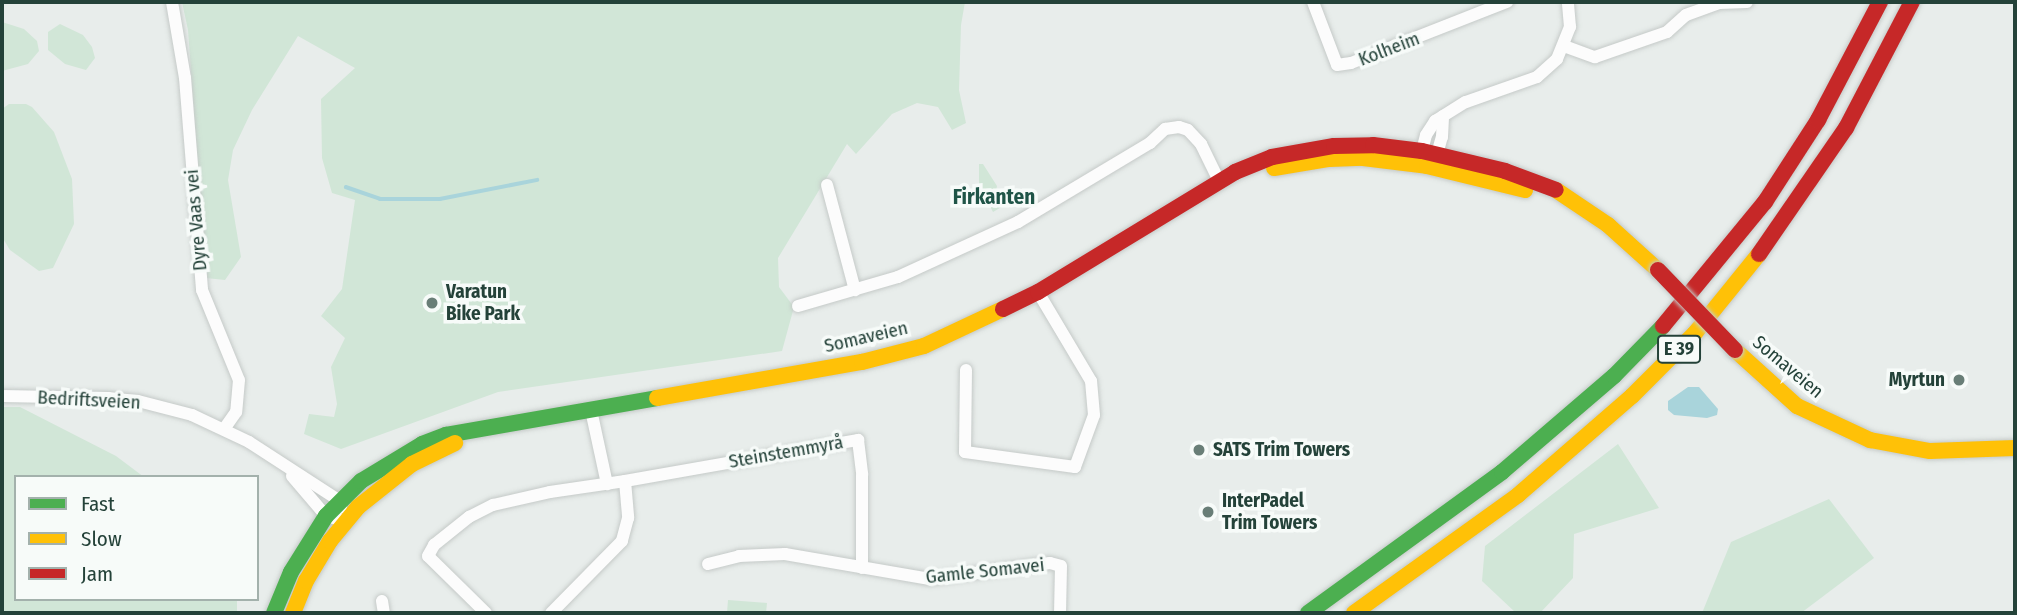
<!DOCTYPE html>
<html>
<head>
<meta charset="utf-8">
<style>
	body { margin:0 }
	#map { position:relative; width:2017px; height:615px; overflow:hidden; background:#e8edeb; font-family:"Fira Sans Condensed",sans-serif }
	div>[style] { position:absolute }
	.green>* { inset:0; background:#d1e6d7 }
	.water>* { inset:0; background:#a9d4db }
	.stream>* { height:3.5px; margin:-1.75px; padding:0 1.75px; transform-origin:1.75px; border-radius:1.75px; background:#a9d4db }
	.roads { filter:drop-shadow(0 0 2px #c5cac8) drop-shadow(0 0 2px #c5cac8) }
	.street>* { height:12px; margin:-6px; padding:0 6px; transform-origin:6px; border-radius:6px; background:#fcfcfc }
	.fast>* { height:16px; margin:-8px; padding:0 8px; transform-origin:8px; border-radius:8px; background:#4caf50 }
	.slow>* { height:16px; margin:-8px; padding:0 8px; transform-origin:8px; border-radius:8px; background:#ffc107 }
	.jam>* { height:16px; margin:-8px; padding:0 8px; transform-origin:8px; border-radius:8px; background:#c62828 }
	.bridges { filter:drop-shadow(0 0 2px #c3cbc8) drop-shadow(0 0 2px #c3cbc8) }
	.jam-bridge>* { height:16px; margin:-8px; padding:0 8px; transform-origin:8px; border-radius:8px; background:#c62828 }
	.dots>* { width:19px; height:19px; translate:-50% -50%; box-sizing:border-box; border:4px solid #f7fbf9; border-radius:50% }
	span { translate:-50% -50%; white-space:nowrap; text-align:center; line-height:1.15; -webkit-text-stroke:7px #f7fbf9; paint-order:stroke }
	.shield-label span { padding:2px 5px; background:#f7fbf9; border:2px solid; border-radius:5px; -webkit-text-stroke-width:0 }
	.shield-label { font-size:18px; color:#244239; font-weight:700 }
	.street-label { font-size:19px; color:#244239 }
	.poi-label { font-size:19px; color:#244239; font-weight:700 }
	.left { translate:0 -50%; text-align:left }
	.right { translate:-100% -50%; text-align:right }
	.neighbourhood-label { font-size:21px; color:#1f5447; font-weight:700 }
	.frame { position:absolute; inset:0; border:4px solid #244239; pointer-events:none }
	.legend { position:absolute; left:14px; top:475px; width:245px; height:126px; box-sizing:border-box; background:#f7fbf9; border:2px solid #a3b1ac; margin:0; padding:9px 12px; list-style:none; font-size:21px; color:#244239 }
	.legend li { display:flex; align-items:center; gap:14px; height:35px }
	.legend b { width:35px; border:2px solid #a3b1ac }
</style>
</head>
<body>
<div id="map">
	<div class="green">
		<div style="clip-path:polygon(182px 2px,965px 2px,961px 25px,959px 90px,966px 123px,952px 130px,938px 107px,917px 103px,892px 114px,856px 154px,847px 144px,778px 258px,779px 287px,794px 307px,782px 351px,498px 392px,341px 449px,304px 434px,309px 414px,334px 417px,337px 404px,331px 367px,345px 338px,321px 316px,342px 289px,355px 200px,332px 193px,322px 158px,321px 99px,355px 68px,298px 36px,252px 110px,233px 150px,228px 180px,241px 257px,225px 280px,206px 278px,188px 30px)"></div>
		<div style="clip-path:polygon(2px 22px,24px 29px,37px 41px,39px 51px,28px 64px,2px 71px)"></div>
		<div style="clip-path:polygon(60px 24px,83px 35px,92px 47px,95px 58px,86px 70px,65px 64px,48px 50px,48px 32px)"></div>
		<div style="clip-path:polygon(9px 104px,26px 104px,32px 107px,54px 132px,72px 179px,74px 224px,53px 268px,39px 271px,10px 250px,2px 237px,2px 109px)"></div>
		<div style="clip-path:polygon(979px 164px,983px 164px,997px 186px,996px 191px,1005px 205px,993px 212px,979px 185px)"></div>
		<div style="clip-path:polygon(2px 407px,20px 407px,116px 456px,144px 477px,16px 477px,16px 599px,237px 599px,237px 613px,2px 613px)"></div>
		<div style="clip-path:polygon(1618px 444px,1659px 508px,1574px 534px,1573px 578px,1540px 613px,1516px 613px,1482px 581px,1485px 546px)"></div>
		<div style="clip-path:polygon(1829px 499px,1874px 558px,1801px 613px,1702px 613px,1731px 542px)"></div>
		<div style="clip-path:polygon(728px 600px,767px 603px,766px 613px,727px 613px)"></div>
	</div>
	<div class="water">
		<div style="clip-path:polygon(1688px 387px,1699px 387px,1718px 409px,1717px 415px,1707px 418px,1674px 415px,1668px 410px,1668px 401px)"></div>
	</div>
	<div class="stream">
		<div style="left:346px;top:187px;width:36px;rotate:19deg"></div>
		<div style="left:380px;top:199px;width:60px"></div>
		<div style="left:440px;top:199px;width:99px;rotate:-11.1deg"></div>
	</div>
	<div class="roads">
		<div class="street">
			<div style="left:172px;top:2px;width:77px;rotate:80.3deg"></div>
			<div style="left:185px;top:78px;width:213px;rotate:85.4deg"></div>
			<div style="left:202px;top:290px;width:97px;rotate:67.7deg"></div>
			<div style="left:239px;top:380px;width:32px;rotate:95deg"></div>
			<div style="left:236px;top:412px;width:19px;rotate:125deg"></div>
			<div style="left:1313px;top:2px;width:67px;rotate:69.1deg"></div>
			<div style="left:1337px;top:65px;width:14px;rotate:-8deg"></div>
			<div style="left:1351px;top:63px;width:168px;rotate:-21.4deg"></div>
			<div style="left:1564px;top:46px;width:33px;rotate:20deg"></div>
			<div style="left:1595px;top:57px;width:76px;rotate:-19.1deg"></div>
			<div style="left:1667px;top:32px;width:25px;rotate:-42deg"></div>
			<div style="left:1686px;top:15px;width:35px;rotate:-20deg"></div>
			<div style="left:1719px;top:3px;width:28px;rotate:-2deg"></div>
			<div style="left:1425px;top:159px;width:9px;rotate:-111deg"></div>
			<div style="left:1422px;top:151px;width:16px;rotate:-76deg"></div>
			<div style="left:1426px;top:135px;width:17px;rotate:-57deg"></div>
			<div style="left:1435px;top:121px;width:36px;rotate:-32deg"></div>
			<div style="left:1466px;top:102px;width:75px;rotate:-19.4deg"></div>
			<div style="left:1537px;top:77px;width:27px;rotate:-42deg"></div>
			<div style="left:1557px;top:59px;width:35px;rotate:-68deg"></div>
			<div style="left:1570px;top:27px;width:25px;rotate:-95deg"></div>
			<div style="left:1432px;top:160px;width:8px;rotate:-50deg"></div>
			<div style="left:1437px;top:154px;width:18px;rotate:-74deg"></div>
			<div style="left:1442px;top:137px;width:21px;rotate:-87deg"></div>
			<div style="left:827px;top:185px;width:109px;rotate:75.1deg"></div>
			<div style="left:798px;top:306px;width:104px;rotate:-16.2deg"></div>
			<div style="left:898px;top:277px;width:132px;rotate:-24.6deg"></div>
			<div style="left:1018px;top:222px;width:154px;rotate:-30.9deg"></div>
			<div style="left:1150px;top:143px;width:21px;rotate:-43deg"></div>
			<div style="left:1165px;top:129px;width:14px;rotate:-8deg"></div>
			<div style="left:1179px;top:127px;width:9px;rotate:18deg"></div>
			<div style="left:1188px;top:130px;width:19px;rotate:47deg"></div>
			<div style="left:1201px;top:144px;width:43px;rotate:64deg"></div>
			<div style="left:966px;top:370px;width:82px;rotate:90.7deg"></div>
			<div style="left:965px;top:452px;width:111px;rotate:7.8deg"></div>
			<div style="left:1075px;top:467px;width:55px;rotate:-69.9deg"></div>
			<div style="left:1094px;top:415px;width:34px;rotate:-95deg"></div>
			<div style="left:1091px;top:381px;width:104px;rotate:-120.8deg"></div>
			<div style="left:2px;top:396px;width:106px;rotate:1.1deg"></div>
			<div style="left:108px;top:398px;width:30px;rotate:6deg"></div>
			<div style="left:138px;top:401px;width:56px;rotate:14.5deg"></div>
			<div style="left:192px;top:415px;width:63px;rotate:25.3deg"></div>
			<div style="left:249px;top:442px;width:108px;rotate:33deg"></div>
			<div style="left:340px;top:501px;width:7px;rotate:82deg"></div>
			<div style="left:591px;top:410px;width:76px;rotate:77.8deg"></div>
			<div style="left:292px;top:476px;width:52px;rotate:49.6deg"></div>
			<div style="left:326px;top:516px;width:20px;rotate:15deg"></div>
			<div style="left:625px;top:481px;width:237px;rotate:-10deg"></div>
			<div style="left:858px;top:440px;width:35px;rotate:83deg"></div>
			<div style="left:862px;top:475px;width:93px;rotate:90deg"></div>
			<div style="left:708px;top:564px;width:32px;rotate:-14deg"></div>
			<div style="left:739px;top:556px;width:46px;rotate:-2.5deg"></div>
			<div style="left:785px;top:554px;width:147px;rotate:9.8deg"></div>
			<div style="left:930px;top:579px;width:121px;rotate:-7.6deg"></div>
			<div style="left:1050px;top:563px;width:11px;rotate:15deg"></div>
			<div style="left:1061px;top:566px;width:47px;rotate:91.2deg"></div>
			<div style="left:382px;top:601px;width:12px;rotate:81deg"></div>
			<div style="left:486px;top:613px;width:81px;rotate:-135.5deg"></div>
			<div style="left:428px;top:556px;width:13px;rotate:-61deg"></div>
			<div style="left:434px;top:545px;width:45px;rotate:-38.7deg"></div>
			<div style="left:469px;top:517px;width:27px;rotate:-27deg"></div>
			<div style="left:493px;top:505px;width:58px;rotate:-12.8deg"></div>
			<div style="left:550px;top:492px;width:76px;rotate:-8.3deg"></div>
			<div style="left:625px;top:481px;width:37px;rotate:85deg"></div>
			<div style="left:628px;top:518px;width:24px;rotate:105deg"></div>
			<div style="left:622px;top:541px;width:101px;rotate:134.6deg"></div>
		</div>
		<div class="fast">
			<div style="left:274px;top:613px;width:44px;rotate:-67.5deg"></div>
			<div style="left:291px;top:572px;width:66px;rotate:-58deg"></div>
			<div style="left:326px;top:516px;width:49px;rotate:-45deg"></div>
			<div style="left:361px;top:481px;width:71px;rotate:-31.2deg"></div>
			<div style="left:422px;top:444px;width:26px;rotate:-21deg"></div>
			<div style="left:446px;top:435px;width:214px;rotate:-9.9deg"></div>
			<div style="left:1308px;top:613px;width:240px;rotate:-36deg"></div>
			<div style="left:1502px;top:472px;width:148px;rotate:-40.6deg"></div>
			<div style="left:1614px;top:376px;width:70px;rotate:-45.6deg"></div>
		</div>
		<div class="slow">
			<div style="left:1274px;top:168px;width:56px;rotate:-9.3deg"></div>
			<div style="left:1329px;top:159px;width:34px;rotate:-2deg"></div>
			<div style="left:1363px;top:158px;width:64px;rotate:7.1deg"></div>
			<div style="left:1427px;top:166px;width:101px;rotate:13.8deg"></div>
			<div style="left:1556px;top:190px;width:63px;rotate:33.9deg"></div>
			<div style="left:1608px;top:225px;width:67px;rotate:42deg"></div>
			<div style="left:1735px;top:350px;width:84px;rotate:42.1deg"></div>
			<div style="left:1797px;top:406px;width:81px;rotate:25deg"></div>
			<div style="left:1870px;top:440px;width:61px;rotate:10.4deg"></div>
			<div style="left:1930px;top:451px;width:85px;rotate:-2deg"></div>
			<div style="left:657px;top:398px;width:208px;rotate:-10deg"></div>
			<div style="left:862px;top:362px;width:64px;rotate:-14.5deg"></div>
			<div style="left:924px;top:346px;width:87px;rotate:-25.1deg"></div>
			<div style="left:293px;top:613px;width:35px;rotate:-68deg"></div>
			<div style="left:306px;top:581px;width:47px;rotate:-59deg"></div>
			<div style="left:330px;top:541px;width:44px;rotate:-50.5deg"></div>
			<div style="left:358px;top:507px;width:69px;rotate:-38.5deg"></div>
			<div style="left:412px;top:464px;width:48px;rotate:-26deg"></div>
			<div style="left:1354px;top:613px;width:202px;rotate:-35.7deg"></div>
			<div style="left:1518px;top:495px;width:151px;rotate:-41deg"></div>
			<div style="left:1632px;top:396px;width:89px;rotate:-45deg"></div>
			<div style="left:1695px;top:333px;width:102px;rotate:-51deg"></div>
		</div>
		<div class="jam">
			<div style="left:1759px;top:254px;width:153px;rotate:-55.4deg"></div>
			<div style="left:1846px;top:128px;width:142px;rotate:-62.4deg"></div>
			<div style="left:1003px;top:309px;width:39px;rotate:-26deg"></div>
			<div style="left:1038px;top:292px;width:231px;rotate:-31.3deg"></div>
			<div style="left:1235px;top:172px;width:40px;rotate:-22deg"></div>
			<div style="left:1272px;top:157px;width:63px;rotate:-10.1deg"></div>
			<div style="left:1334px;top:146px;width:39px;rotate:-1deg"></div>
			<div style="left:1373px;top:145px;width:49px;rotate:7deg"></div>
			<div style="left:1422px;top:151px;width:85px;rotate:13.5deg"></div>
			<div style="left:1505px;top:171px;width:54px;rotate:20.4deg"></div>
			<div style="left:1663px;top:326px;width:161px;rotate:-50.6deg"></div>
			<div style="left:1765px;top:202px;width:98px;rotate:-57.1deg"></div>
			<div style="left:1818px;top:120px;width:133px;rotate:-62.3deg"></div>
		</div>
	</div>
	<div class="bridges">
		<div class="jam-bridge">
			<div style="left:1658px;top:270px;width:111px;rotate:46.1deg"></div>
		</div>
	</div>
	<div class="dots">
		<div style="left:432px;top:303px;background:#697e77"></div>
		<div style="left:1959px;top:380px;background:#697e77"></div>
		<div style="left:1199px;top:450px;background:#697e77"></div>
		<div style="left:1208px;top:512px;background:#697e77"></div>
	</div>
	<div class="shield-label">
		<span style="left:1679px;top:349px">E 39</span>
	</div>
	<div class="street-label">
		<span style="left:1389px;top:49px;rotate:-21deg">Kolheim</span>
		<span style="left:196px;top:220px;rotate:-95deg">Dyre Vaas vei</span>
		<span style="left:866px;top:337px;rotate:-13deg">Somaveien</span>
		<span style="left:1788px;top:367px;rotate:40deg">Somaveien</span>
		<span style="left:89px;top:400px;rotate:3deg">Bedriftsveien</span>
		<span style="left:786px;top:452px;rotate:-10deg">Steinstemmyrå</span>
		<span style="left:985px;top:571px;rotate:-6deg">Gamle Somavei</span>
	</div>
	<div class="poi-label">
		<span class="left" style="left:446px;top:303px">Varatun<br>Bike Park</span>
		<span class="right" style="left:1945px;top:380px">Myrtun</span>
		<span class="left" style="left:1213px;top:450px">SATS Trim Towers</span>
		<span class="left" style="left:1222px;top:512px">InterPadel<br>Trim Towers</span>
	</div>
	<div class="neighbourhood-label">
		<span style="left:994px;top:197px">Firkanten</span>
	</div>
	<div class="frame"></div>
	<ul class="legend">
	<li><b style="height:9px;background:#4caf50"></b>Fast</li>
	<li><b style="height:9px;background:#ffc107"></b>Slow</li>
	<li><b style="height:9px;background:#c62828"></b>Jam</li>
	</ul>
</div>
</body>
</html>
